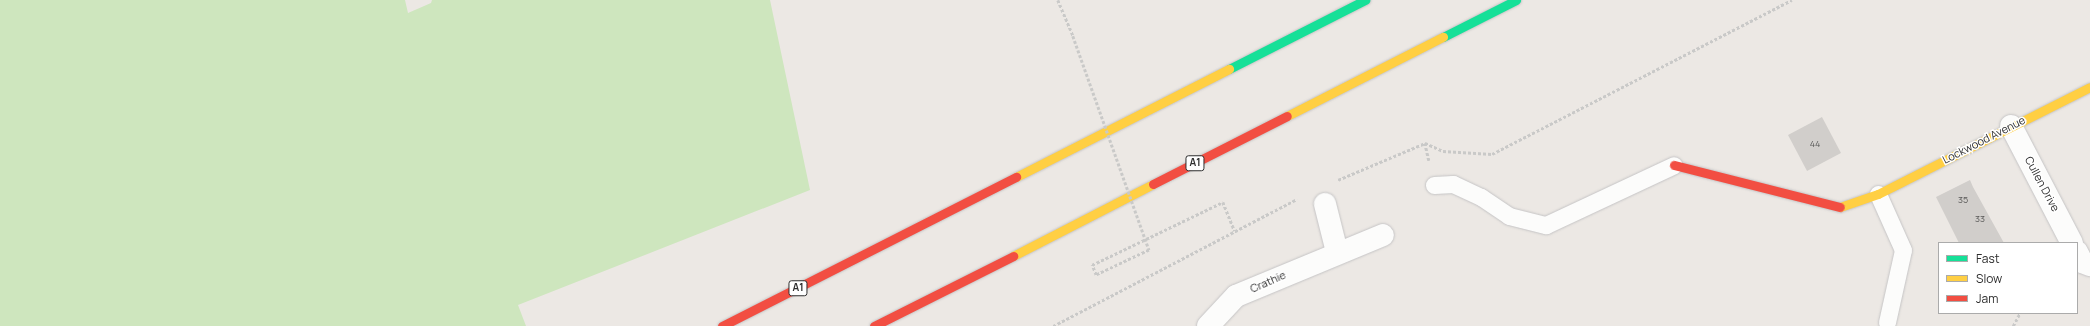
<!DOCTYPE html>
<html>
<head>
<meta charset="utf-8">
<style>
	body { margin:0 }
	#map { position:relative; width:2090px; height:326px; overflow:hidden; background:#ece8e4; font-family:Manrope,sans-serif }
	div>[style] { position:absolute }
	.green>* { inset:0; background:#cee6be }
	.building>* { inset:0; background:#d1cecb }
	.path>* { height:2.5px; margin-top:-1.25px; transform-origin:0; background:repeating-linear-gradient(90deg,#c9c9c8 0 3px,transparent 0 5px) }
	.roads { filter:drop-shadow(0 0 1px #c5c4c5) drop-shadow(0 0 1px #c5c4c5) }
	.lane>* { height:17px; margin:-8.5px; padding:0 8.5px; transform-origin:8.5px; border-radius:8.5px; background:#fcfcfb }
	.street>* { height:22px; margin:-11px; padding:0 11px; transform-origin:11px; border-radius:11px; background:#fcfcfb }
	.fast>* { height:9px; margin:-4.5px; padding:0 4.5px; transform-origin:4.5px; border-radius:4.5px; background:#16e098 }
	.slow>* { height:9px; margin:-4.5px; padding:0 4.5px; transform-origin:4.5px; border-radius:4.5px; background:#ffcf43 }
	.jam>* { height:9px; margin:-4.5px; padding:0 4.5px; transform-origin:4.5px; border-radius:4.5px; background:#f24e42 }
	.path-bridge>* { height:2.5px; margin-top:-1.25px; transform-origin:0; background:repeating-linear-gradient(90deg,#c9c9c8 0 3px,transparent 0 5px) }
	span { translate:-50% -50%; white-space:nowrap; text-align:center; line-height:1.15; -webkit-text-stroke:3px #fff; paint-order:stroke }
	.number-label { font-size:9px; color:#585857 }
	.number-label span { -webkit-text-stroke-width:0 }
	.shield-label span { padding:1px 3px; background:#fff; border:1px solid; border-radius:3px; -webkit-text-stroke-width:0 }
	.shield-label { font-size:10px; color:#2e2e2e; font-weight:700 }
	.street-label { font-size:11px; color:#2e2e2e }
	.legend { position:absolute; left:1938px; top:242px; width:140px; height:72px; box-sizing:border-box; background:#fff; border:1px solid #ababab; margin:0; padding:5px 7px; list-style:none; font-size:12px; color:#2e2e2e }
	.legend li { display:flex; align-items:center; gap:8px; height:20px }
	.legend b { width:20px; border:1px solid #ababab }
</style>
</head>
<body>
<div id="map">
	<div class="green">
		<div style="clip-path:polygon(0 0,405px 0,408px 13px,431px 3px,432px 0,770px 0,810px 190px,518px 305px,526px 326px,0 326px)"></div>
	</div>
	<div class="building">
		<div style="clip-path:polygon(1822px 117px,1841px 153px,1807px 171px,1788px 135px)"></div>
		<div style="clip-path:polygon(1970px 180px,1973px 187px,2004px 243px,1959px 243px,1936px 197px)"></div>
	</div>
	<div class="path">
		<div style="left:1058px;top:0;width:39px;rotate:67deg"></div>
		<div style="left:1425px;top:143px;width:18px;rotate:77deg"></div>
		<div style="left:1338px;top:180px;width:95px;rotate:-23deg"></div>
		<div style="left:1425px;top:143px;width:20px;rotate:24deg"></div>
		<div style="left:1443px;top:151px;width:49px;rotate:3.5deg"></div>
		<div style="left:1492px;top:154px;width:337px;rotate:-27.2deg"></div>
		<div style="left:1149px;top:250px;width:59px;rotate:154.7deg"></div>
		<div style="left:1096px;top:275px;width:11px;rotate:-112deg"></div>
		<div style="left:1092px;top:265px;width:145px;rotate:-25.7deg"></div>
		<div style="left:1223px;top:202px;width:31px;rotate:68deg"></div>
		<div style="left:1053px;top:326px;width:275px;rotate:-27.5deg"></div>
		<div style="left:2013px;top:326px;width:15px;rotate:-62deg"></div>
	</div>
	<div class="roads">
		<div class="lane">
			<div style="left:1434px;top:185px;width:19px;rotate:-3deg"></div>
			<div style="left:1453px;top:184px;width:31px;rotate:25deg"></div>
			<div style="left:1481px;top:197px;width:34px;rotate:34deg"></div>
			<div style="left:1509px;top:216px;width:38px;rotate:14deg"></div>
			<div style="left:1546px;top:225px;width:141px;rotate:-25.1deg"></div>
			<div style="left:1878px;top:194px;width:61px;rotate:65.9deg"></div>
			<div style="left:1903px;top:250px;width:74px;rotate:102.5deg"></div>
		</div>
		<div class="street">
			<div style="left:2011px;top:126px;width:132px;rotate:62.5deg"></div>
			<div style="left:1325px;top:204px;width:49px;rotate:76deg"></div>
			<div style="left:2077px;top:252px;width:11px;rotate:63deg"></div>
			<div style="left:2082px;top:262px;width:9px;rotate:21deg"></div>
			<div style="left:1208px;top:326px;width:41px;rotate:-47deg"></div>
			<div style="left:1236px;top:296px;width:159px;rotate:-22.5deg"></div>
		</div>
		<div class="fast">
			<div style="left:1443px;top:37px;width:82px;rotate:-26.9deg"></div>
			<div style="left:1229px;top:69px;width:153px;rotate:-26.9deg"></div>
		</div>
		<div class="slow">
			<div style="left:1287px;top:116px;width:175px;rotate:-26.9deg"></div>
			<div style="left:1016px;top:177px;width:239px;rotate:-26.9deg"></div>
			<div style="left:1840px;top:207px;width:40px;rotate:-18.9deg"></div>
			<div style="left:1878px;top:194px;width:237px;rotate:-26.8deg"></div>
			<div style="left:1013px;top:256px;width:157px;rotate:-27.2deg"></div>
		</div>
		<div class="jam">
			<div style="left:1674px;top:165px;width:171px;rotate:14.2deg"></div>
			<div style="left:1153px;top:184px;width:150px;rotate:-26.9deg"></div>
			<div style="left:722px;top:326px;width:330px;rotate:-26.9deg"></div>
			<div style="left:874px;top:326px;width:156px;rotate:-26.7deg"></div>
		</div>
	</div>
	<div class="path-bridge">
		<div style="left:1073px;top:36px;width:227px;rotate:70.4deg"></div>
	</div>
	<div class="number-label">
		<span style="left:1815px;top:144px">44</span>
		<span style="left:1963px;top:200px">35</span>
		<span style="left:1980px;top:219px">33</span>
	</div>
	<div class="shield-label">
		<span style="left:1195px;top:163px">A1</span>
		<span style="left:798px;top:288px">A1</span>
	</div>
	<div class="street-label">
		<span style="left:1984px;top:140px;rotate:-27deg">Lockwood Avenue</span>
		<span style="left:2042px;top:184px;rotate:62deg">Cullen Drive</span>
		<span style="left:1268px;top:282px;rotate:-24deg">Crathie</span>
	</div>
	<ul class="legend">
	<li><b style="height:5px;background:#16e098"></b>Fast</li>
	<li><b style="height:5px;background:#ffcf43"></b>Slow</li>
	<li><b style="height:5px;background:#f24e42"></b>Jam</li>
	</ul>
</div>
</body>
</html>
